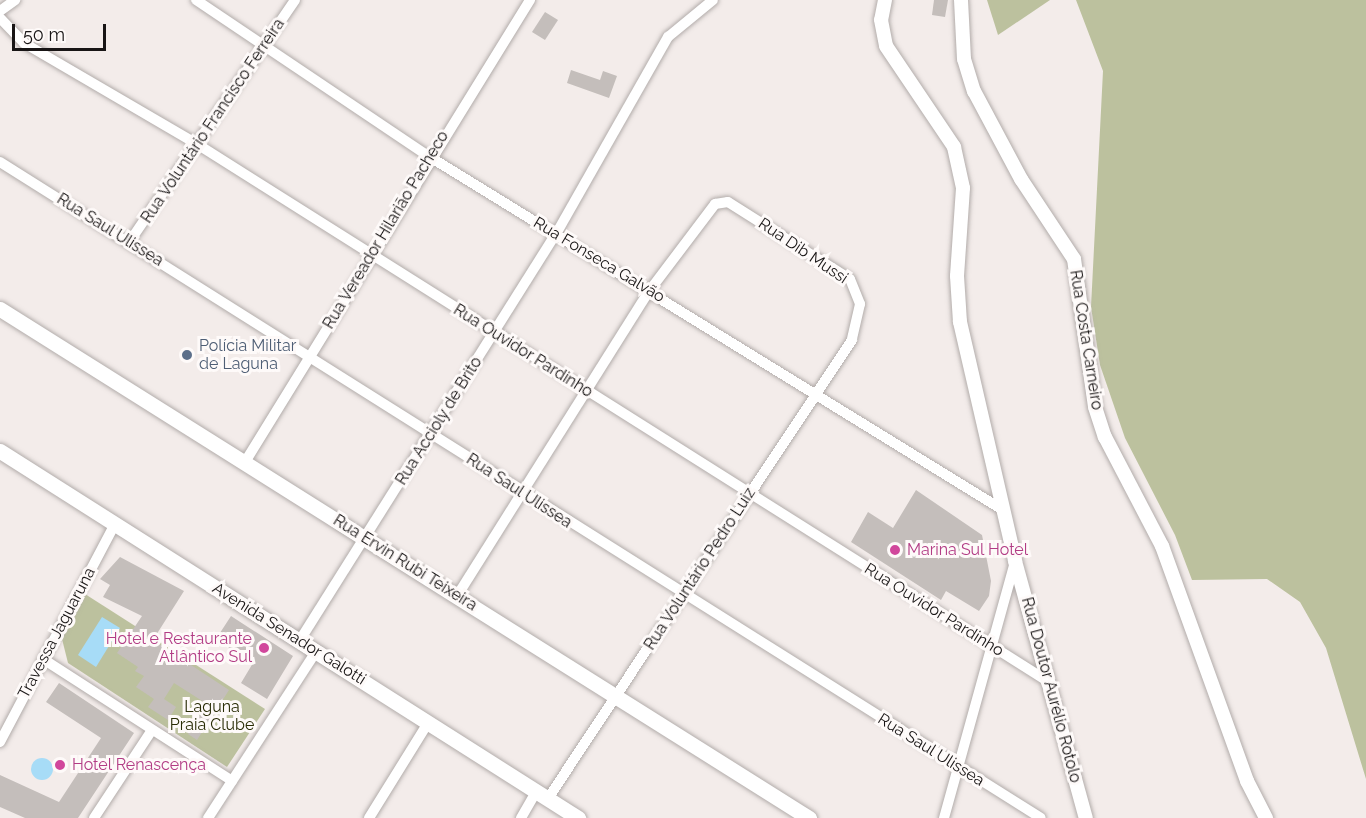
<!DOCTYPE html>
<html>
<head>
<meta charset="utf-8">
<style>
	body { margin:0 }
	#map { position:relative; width:1366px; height:818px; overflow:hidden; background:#f3ecea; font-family:Raleway,sans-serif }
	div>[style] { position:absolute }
	.green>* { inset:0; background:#bcc19e }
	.water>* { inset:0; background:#a7dcf7 }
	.round { border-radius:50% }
	.building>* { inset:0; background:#c4bebb }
	.roads { filter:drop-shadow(0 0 2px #b2acaa) drop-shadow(0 0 2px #b2acaa) }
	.minor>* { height:10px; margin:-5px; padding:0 5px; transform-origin:5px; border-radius:5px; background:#fff }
	.tertiary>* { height:14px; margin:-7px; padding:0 7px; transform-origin:7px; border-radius:7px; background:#fff }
	.secondary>* { height:15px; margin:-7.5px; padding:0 7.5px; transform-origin:7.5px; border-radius:7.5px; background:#fff }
	.dots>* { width:16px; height:16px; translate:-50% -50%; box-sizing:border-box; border:3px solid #fefaf9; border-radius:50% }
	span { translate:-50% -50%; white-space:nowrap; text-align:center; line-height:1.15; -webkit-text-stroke:6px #fefaf9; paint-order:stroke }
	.street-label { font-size:16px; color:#181515 }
	.service-label { font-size:16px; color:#4e5e75 }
	.left { translate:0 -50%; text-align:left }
	.hotel-label { font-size:16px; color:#b23c85 }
	.right { translate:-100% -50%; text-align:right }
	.park-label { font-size:16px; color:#292c05 }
	.scale { position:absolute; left:12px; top:24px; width:94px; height:27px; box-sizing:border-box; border:3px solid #181515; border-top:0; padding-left:8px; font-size:18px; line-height:21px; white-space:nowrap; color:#181515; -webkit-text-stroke:4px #fefaf9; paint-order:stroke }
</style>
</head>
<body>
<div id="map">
	<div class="green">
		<div style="clip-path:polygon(987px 0,1050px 0,998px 35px)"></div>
		<div style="clip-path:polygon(1076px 0,1366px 0,1366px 779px,1326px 648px,1300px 602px,1267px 579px,1192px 580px,1175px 535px,1125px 438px,1100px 365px,1091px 307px,1103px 71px)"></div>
		<div style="clip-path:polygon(85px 594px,265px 709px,227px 767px,68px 663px,62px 639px)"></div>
	</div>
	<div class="water">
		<div style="clip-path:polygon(102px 617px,120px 628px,96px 667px,78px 655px)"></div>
		<div class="round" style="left:31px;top:758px;width:22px;height:22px"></div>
	</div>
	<div class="building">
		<div style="clip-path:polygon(934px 0,948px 0,945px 17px,932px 15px)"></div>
		<div style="clip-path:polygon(545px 12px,558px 20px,545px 40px,532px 32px)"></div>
		<div style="clip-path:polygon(571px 70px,600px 80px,603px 71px,617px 76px,609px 98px,567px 83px)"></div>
		<div style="clip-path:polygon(916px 490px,982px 535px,991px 581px,989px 596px,979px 611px,946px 591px,941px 600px,851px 542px,868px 512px,893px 528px)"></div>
		<div style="clip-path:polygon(120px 557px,184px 591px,153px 640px,229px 690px,197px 740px,188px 734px,207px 704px,174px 683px,164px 699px,176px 707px,168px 720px,148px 707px,154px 699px,136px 687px,144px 676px,135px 671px,138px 667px,117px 653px,142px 616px,103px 597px,110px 585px,100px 579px)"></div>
		<div style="clip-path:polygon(231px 616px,293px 656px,267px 699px,241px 683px,253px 663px,216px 639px)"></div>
		<div style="clip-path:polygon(59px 683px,134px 733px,78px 818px,25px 818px,0 807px,0 775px,59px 802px,101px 738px,46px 702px)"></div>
	</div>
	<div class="roads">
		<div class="minor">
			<div style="left:196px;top:0;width:282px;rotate:33.9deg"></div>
			<div style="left:430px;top:157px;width:673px;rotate:31.64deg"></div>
			<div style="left:0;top:11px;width:19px;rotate:-36deg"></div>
			<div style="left:0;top:18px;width:35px;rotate:46deg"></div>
			<div style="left:24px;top:43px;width:200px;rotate:30.3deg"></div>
			<div style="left:197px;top:144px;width:1008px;rotate:32.27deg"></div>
			<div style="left:0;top:162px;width:1230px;rotate:32.22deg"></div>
			<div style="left:130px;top:241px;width:292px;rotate:-55.6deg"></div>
			<div style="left:245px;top:462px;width:543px;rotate:-58.33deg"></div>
			<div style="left:457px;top:596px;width:362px;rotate:-57.8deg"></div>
			<div style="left:650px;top:290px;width:108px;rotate:-52.9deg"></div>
			<div style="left:715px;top:204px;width:13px;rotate:-9deg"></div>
			<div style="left:728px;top:202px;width:144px;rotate:32.3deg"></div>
			<div style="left:850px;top:279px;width:27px;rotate:68deg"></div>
			<div style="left:860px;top:304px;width:37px;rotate:103deg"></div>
			<div style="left:852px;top:340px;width:552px;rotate:123.55deg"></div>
			<div style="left:300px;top:640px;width:480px;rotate:-57.8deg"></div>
			<div style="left:556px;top:234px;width:227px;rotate:-60.4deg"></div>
			<div style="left:668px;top:37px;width:58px;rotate:-39.4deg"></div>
			<div style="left:43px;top:659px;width:225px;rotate:32.8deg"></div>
			<div style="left:0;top:742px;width:246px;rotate:-62.2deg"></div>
			<div style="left:94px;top:818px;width:105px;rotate:-56.6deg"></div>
			<div style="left:208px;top:818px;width:200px;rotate:-57deg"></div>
			<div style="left:369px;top:818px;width:112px;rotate:-58.2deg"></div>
			<div style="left:521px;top:818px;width:30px;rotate:-60deg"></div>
			<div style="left:944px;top:818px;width:266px;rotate:-74.5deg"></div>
		</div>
		<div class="tertiary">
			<div style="left:885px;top:0;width:20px;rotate:101deg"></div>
			<div style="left:881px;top:20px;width:26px;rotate:79deg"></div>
			<div style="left:886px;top:46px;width:122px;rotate:56deg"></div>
			<div style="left:954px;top:147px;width:42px;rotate:77.6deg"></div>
			<div style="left:963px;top:188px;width:88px;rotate:93.9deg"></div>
			<div style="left:957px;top:276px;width:46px;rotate:86.3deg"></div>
			<div style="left:960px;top:322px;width:245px;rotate:77deg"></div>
			<div style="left:1015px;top:561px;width:267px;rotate:74.6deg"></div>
			<div style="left:961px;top:0;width:59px;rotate:87.1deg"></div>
			<div style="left:964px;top:59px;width:34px;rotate:73deg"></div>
			<div style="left:974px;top:91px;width:100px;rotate:61.9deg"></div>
			<div style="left:1021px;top:179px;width:96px;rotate:56.5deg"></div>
			<div style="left:1074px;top:259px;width:149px;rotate:81.9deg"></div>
			<div style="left:1095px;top:407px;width:32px;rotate:72deg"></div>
			<div style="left:1105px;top:437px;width:123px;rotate:62.4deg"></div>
			<div style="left:1162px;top:546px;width:250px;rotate:70.1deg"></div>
			<div style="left:1247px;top:781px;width:42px;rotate:62.8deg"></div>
		</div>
		<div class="secondary">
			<div style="left:0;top:309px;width:956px;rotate:32.18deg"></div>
			<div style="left:0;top:451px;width:685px;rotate:32.41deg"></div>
		</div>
	</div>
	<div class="dots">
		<div style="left:187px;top:355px;background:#5c6f8a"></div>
		<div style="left:895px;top:550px;background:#d1479c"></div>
		<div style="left:264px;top:648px;background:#d1479c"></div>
		<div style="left:60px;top:765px;background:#d1479c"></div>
	</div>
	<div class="street-label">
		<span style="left:213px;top:121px;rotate:-56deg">Rua Voluntário Francisco Ferreira</span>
		<span style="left:110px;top:230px;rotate:32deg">Rua Saul Ulissea</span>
		<span style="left:386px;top:230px;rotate:-59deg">Rua Vereador Hilarião Pacheco</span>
		<span style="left:803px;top:251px;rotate:34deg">Rua Dib Mussi</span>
		<span style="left:599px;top:260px;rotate:31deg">Rua Fonseca Galvão</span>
		<span style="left:1086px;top:340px;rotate:81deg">Rua Costa Carneiro</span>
		<span style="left:523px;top:351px;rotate:32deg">Rua Ouvidor Pardinho</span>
		<span style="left:439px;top:421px;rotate:-58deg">Rua Accioly de Brito</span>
		<span style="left:519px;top:491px;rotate:33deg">Rua Saul Ulissea</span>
		<span style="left:405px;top:563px;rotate:32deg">Rua Ervin Rubi Teixeira</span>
		<span style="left:700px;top:569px;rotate:-57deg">Rua Voluntário Pedro Luiz</span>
		<span style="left:934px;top:610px;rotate:32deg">Rua Ouvidor Pardinho</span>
		<span style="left:57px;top:633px;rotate:-62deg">Travessa Jaguaruna</span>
		<span style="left:289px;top:634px;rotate:32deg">Avenida Senador Galotti</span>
		<span style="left:1051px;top:690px;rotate:75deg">Rua Doutor Aurélio Rotolo</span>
		<span style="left:931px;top:750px;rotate:32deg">Rua Saul Ulissea</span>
	</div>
	<div class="service-label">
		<span class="left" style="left:199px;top:355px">Polícia Militar<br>de Laguna</span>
	</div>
	<div class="hotel-label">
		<span class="left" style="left:907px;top:550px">Marina Sul Hotel</span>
		<span class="right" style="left:252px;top:648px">Hotel e Restaurante<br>Atlântico Sul</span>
		<span class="left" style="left:72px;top:765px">Hotel Renascença</span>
	</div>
	<div class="park-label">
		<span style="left:212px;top:716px">Laguna<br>Praia Clube</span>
	</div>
	<div class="scale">50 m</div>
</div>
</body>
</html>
